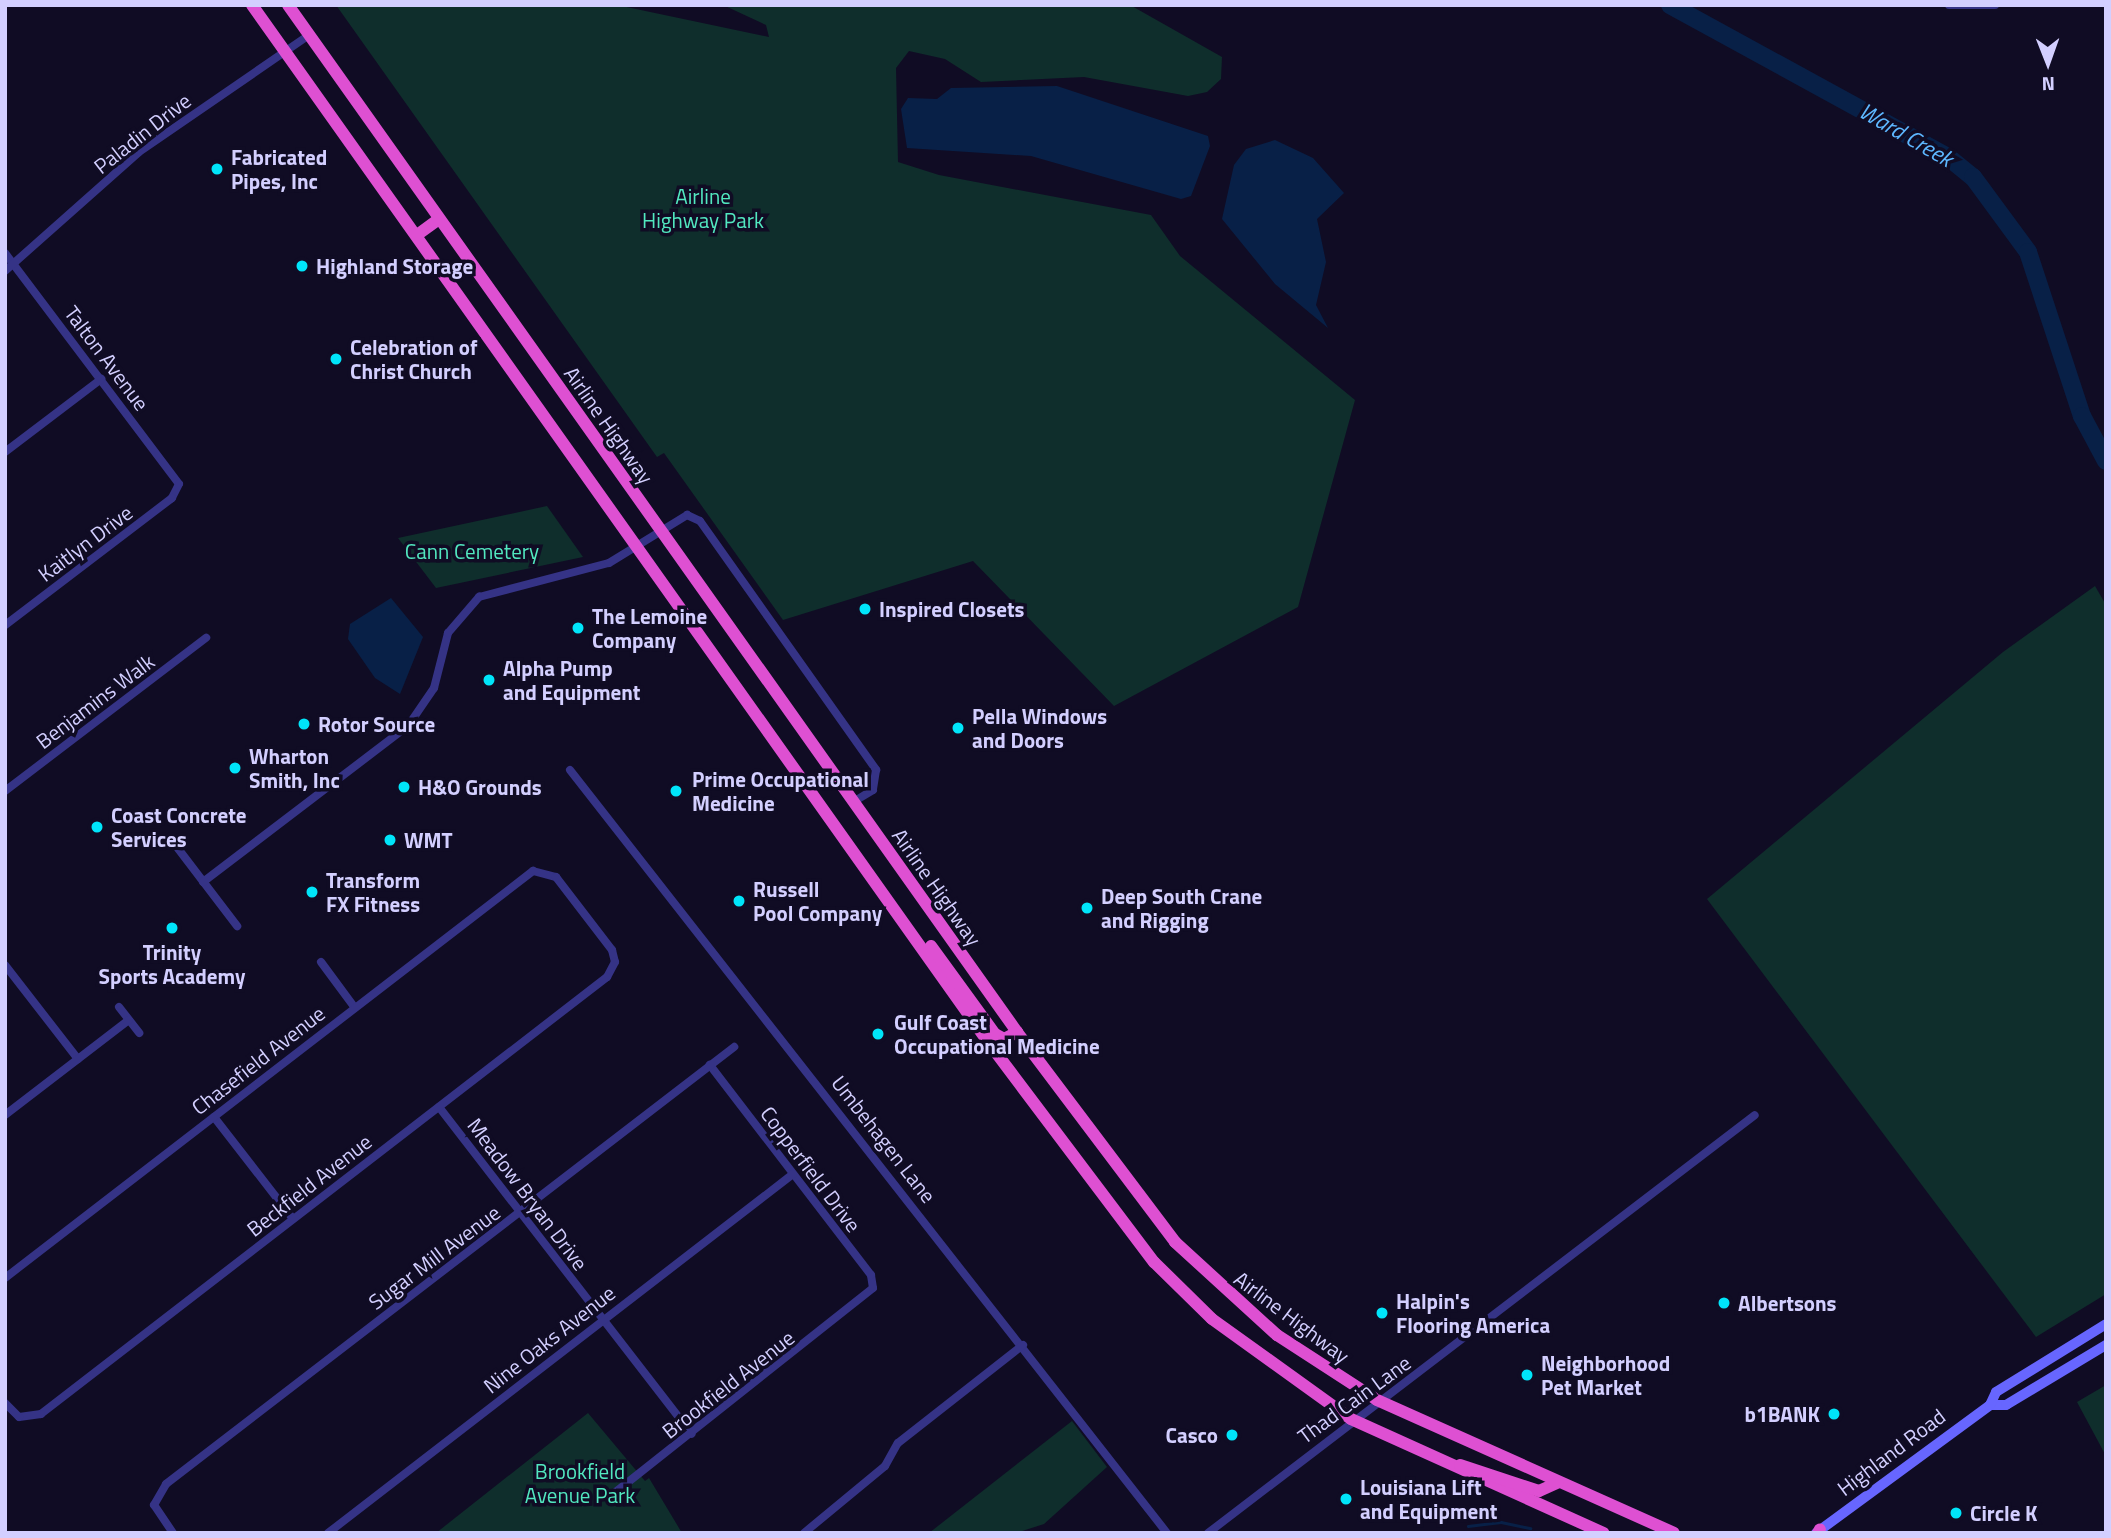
<!DOCTYPE html>
<html>
<head>
<meta charset="utf-8">
<style>
	body { margin:0 }
	#map { position:relative; width:2111px; height:1538px; overflow:hidden; background:#100c24; font-family:"Titillium Web",sans-serif }
	div>[style] { position:absolute }
	.green>* { inset:0; background:#0f2e2c }
	.water>* { inset:0; background:#082047 }
	.stream>* { height:2.5px; margin:-1.25px; padding:0 1.25px; transform-origin:1.25px; border-radius:1.25px; background:#082047 }
	.river>* { height:18px; margin:-9px; padding:0 9px; transform-origin:9px; border-radius:9px; background:#082047 }
	.minor>* { height:8px; margin:-4px; padding:0 4px; transform-origin:4px; border-radius:4px; background:#353386 }
	.secondary>* { height:10px; margin:-5px; padding:0 5px; transform-origin:5px; border-radius:5px; background:#6766ff }
	.trunk>* { height:12px; margin:-6px; padding:0 6px; transform-origin:6px; border-radius:6px; background:#de50d2 }
	.dots>* { width:19px; height:19px; translate:-50% -50%; box-sizing:border-box; border:4px solid #100c24; border-radius:50% }
	span { translate:-50% -50%; white-space:nowrap; text-align:center; line-height:1.15; -webkit-text-stroke:7px #100c24; paint-order:stroke }
	.street-label { font-size:21px; color:#d3cfff }
	.poi-label { font-size:21px; color:#d3cfff; font-weight:700 }
	.left { translate:0 -50%; text-align:left }
	.right { translate:-100% -50%; text-align:right }
	.park-label { font-size:21px; color:#52e8c0 }
	.water-label { font-size:23px; color:#5db7ff; font-style:italic }
	.frame { position:absolute; inset:0; border:7px solid #d3cfff; pointer-events:none }
	.north { position:absolute; left:2013px; top:28px; width:70px; height:70px; -webkit-text-stroke:5px #100c24; paint-order:stroke; rotate:179deg; font-size:19px; font-weight:700; line-height:28px; text-align:center; color:#d3cfff }
	.north::after { content:''; display:block; margin:auto; width:24px; height:32px; background:#d3cfff; clip-path:polygon(50% 0,100% 100%,50% 72%,0 100%) }
</style>
</head>
<body>
<div id="map">
	<div class="green">
		<div style="clip-path:polygon(336px 5px,617px 5px,769px 37px,766px 25px,723px 5px,1130px 5px,1222px 57px,1221px 79px,1207px 92px,1188px 96px,1084px 77px,981px 82px,945px 59px,909px 51px,896px 68px,898px 162px,939px 175px,1151px 215px,1180px 256px,1355px 400px,1298px 607px,1114px 706px,973px 561px,783px 620px,664px 453px,657px 457px)"></div>
		<div style="clip-path:polygon(547px 506px,583px 557px,436px 588px,398px 538px)"></div>
		<div style="clip-path:polygon(2095px 586px,2106px 605px,2106px 1294px,2036px 1337px,1707px 899px,2003px 652px)"></div>
		<div style="clip-path:polygon(2106px 1385px,2106px 1456px,2077px 1402px)"></div>
		<div style="clip-path:polygon(588px 1413px,645px 1481px,649px 1478px,682px 1533px,436px 1533px)"></div>
		<div style="clip-path:polygon(1072px 1421px,1107px 1467px,1044px 1524px,1016px 1533px,929px 1533px)"></div>
	</div>
	<div class="water">
		<div style="clip-path:polygon(1057px 86px,1208px 136px,1210px 146px,1191px 196px,1181px 199px,1031px 156px,907px 148px,901px 109px,908px 98px,937px 99px,951px 88px)"></div>
		<div style="clip-path:polygon(1275px 140px,1313px 158px,1344px 193px,1317px 219px,1326px 262px,1316px 305px,1328px 328px,1275px 284px,1222px 219px,1234px 165px,1246px 149px)"></div>
		<div style="clip-path:polygon(391px 598px,423px 637px,400px 694px,375px 678px,348px 639px,350px 624px)"></div>
	</div>
	<div class="stream">
		<div style="left:1468px;top:1526px;width:33px;rotate:-7deg"></div>
		<div style="left:1501px;top:1522px;width:30px;rotate:12deg"></div>
	</div>
	<div class="river">
		<div style="left:1670px;top:5px;width:317px;rotate:28.7deg"></div>
		<div style="left:1948px;top:157px;width:32px;rotate:39deg"></div>
		<div style="left:1973px;top:177px;width:93px;rotate:53.7deg"></div>
		<div style="left:2028px;top:252px;width:173px;rotate:71.8deg"></div>
		<div style="left:2082px;top:416px;width:51px;rotate:61.9deg"></div>
	</div>
	<div class="minor">
		<div style="left:1949px;top:5px;width:46px"></div>
		<div style="left:5px;top:253px;width:289px;rotate:53deg"></div>
		<div style="left:179px;top:484px;width:16px;rotate:117deg"></div>
		<div style="left:172px;top:498px;width:210px;rotate:142.7deg"></div>
		<div style="left:5px;top:271px;width:179px;rotate:-41.6deg"></div>
		<div style="left:139px;top:152px;width:206px;rotate:-34.5deg"></div>
		<div style="left:5px;top:452px;width:121px;rotate:-37.2deg"></div>
		<div style="left:570px;top:770px;width:969px;rotate:51.96deg"></div>
		<div style="left:5px;top:791px;width:253px;rotate:-37.3deg"></div>
		<div style="left:170px;top:838px;width:111px;rotate:52.7deg"></div>
		<div style="left:203px;top:882px;width:258px;rotate:-37.3deg"></div>
		<div style="left:408px;top:726px;width:46px;rotate:-55.6deg"></div>
		<div style="left:434px;top:688px;width:57px;rotate:-75.7deg"></div>
		<div style="left:448px;top:633px;width:48px;rotate:-49.3deg"></div>
		<div style="left:479px;top:597px;width:134px;rotate:-14.7deg"></div>
		<div style="left:609px;top:563px;width:92px;rotate:-31.6deg"></div>
		<div style="left:687px;top:515px;width:14px;rotate:25deg"></div>
		<div style="left:700px;top:521px;width:305px;rotate:54.7deg"></div>
		<div style="left:876px;top:770px;width:20px;rotate:99deg"></div>
		<div style="left:873px;top:790px;width:23px;rotate:149deg"></div>
		<div style="left:321px;top:962px;width:57px;rotate:53.5deg"></div>
		<div style="left:5px;top:965px;width:119px;rotate:52.2deg"></div>
		<div style="left:119px;top:1007px;width:33px;rotate:52deg"></div>
		<div style="left:439px;top:1107px;width:413px;rotate:52.3deg"></div>
		<div style="left:5px;top:1115px;width:156px;rotate:-37.5deg"></div>
		<div style="left:214px;top:1117px;width:129px;rotate:52.2deg"></div>
		<div style="left:5px;top:1278px;width:667px;rotate:-37.63deg"></div>
		<div style="left:533px;top:871px;width:24px;rotate:15deg"></div>
		<div style="left:556px;top:877px;width:92px;rotate:52.5deg"></div>
		<div style="left:612px;top:950px;width:12px;rotate:76deg"></div>
		<div style="left:615px;top:962px;width:17px;rotate:118deg"></div>
		<div style="left:607px;top:977px;width:715px;rotate:142.33deg"></div>
		<div style="left:41px;top:1414px;width:22px;rotate:172deg"></div>
		<div style="left:19px;top:1417px;width:20px;rotate:-135deg"></div>
		<div style="left:608px;top:1498px;width:338px;rotate:-38.4deg"></div>
		<div style="left:873px;top:1288px;width:13px;rotate:-99deg"></div>
		<div style="left:871px;top:1275px;width:265px;rotate:-127.5deg"></div>
		<div style="left:173px;top:1533px;width:34px;rotate:-124deg"></div>
		<div style="left:154px;top:1505px;width:24px;rotate:-60deg"></div>
		<div style="left:166px;top:1484px;width:717px;rotate:-37.57deg"></div>
		<div style="left:328px;top:1533px;width:587px;rotate:-37.67deg"></div>
		<div style="left:804px;top:1533px;width:105px;rotate:-39.6deg"></div>
		<div style="left:885px;top:1466px;width:26px;rotate:-61deg"></div>
		<div style="left:898px;top:1443px;width:159px;rotate:-38.1deg"></div>
		<div style="left:1208px;top:1533px;width:688px;rotate:-37.39deg"></div>
	</div>
	<div class="secondary">
		<div style="left:1990px;top:1405px;width:16px"></div>
		<div style="left:2006px;top:1405px;width:117px;rotate:-31deg"></div>
		<div style="left:1816px;top:1533px;width:216px;rotate:-36.3deg"></div>
		<div style="left:1990px;top:1405px;width:14px;rotate:-65deg"></div>
		<div style="left:1996px;top:1392px;width:129px;rotate:-31.7deg"></div>
	</div>
	<div class="trunk">
		<div style="left:252px;top:5px;width:1277px;rotate:54.63deg"></div>
		<div style="left:991px;top:1046px;width:271px;rotate:53deg"></div>
		<div style="left:1154px;top:1262px;width:81px;rotate:44.5deg"></div>
		<div style="left:1212px;top:1319px;width:171px;rotate:35.7deg"></div>
		<div style="left:1351px;top:1419px;width:277px;rotate:24.3deg"></div>
		<div style="left:288px;top:5px;width:1259px;rotate:54.63deg"></div>
		<div style="left:1017px;top:1032px;width:263px;rotate:53deg"></div>
		<div style="left:1175px;top:1242px;width:138px;rotate:42.4deg"></div>
		<div style="left:1277px;top:1335px;width:119px;rotate:33deg"></div>
		<div style="left:1377px;top:1400px;width:325px;rotate:24.1deg"></div>
		<div style="left:417px;top:235px;width:27px;rotate:-36deg"></div>
		<div style="left:931px;top:946px;width:109px;rotate:54deg"></div>
		<div style="left:995px;top:1034px;width:10px;rotate:29deg"></div>
		<div style="left:1004px;top:1039px;width:15px;rotate:-28deg"></div>
		<div style="left:1460px;top:1465px;width:83px;rotate:18.2deg"></div>
		<div style="left:1539px;top:1491px;width:20px;rotate:-24deg"></div>
		<div style="left:1818px;top:1533px;width:4px;rotate:-63deg"></div>
	</div>
	<div class="dots">
		<div style="left:217px;top:169px;background:#00e5fa"></div>
		<div style="left:302px;top:266px;background:#00e5fa"></div>
		<div style="left:336px;top:359px;background:#00e5fa"></div>
		<div style="left:865px;top:609px;background:#00e5fa"></div>
		<div style="left:578px;top:628px;background:#00e5fa"></div>
		<div style="left:489px;top:680px;background:#00e5fa"></div>
		<div style="left:304px;top:724px;background:#00e5fa"></div>
		<div style="left:958px;top:728px;background:#00e5fa"></div>
		<div style="left:235px;top:768px;background:#00e5fa"></div>
		<div style="left:404px;top:787px;background:#00e5fa"></div>
		<div style="left:676px;top:791px;background:#00e5fa"></div>
		<div style="left:97px;top:827px;background:#00e5fa"></div>
		<div style="left:390px;top:840px;background:#00e5fa"></div>
		<div style="left:312px;top:892px;background:#00e5fa"></div>
		<div style="left:739px;top:901px;background:#00e5fa"></div>
		<div style="left:1087px;top:908px;background:#00e5fa"></div>
		<div style="left:172px;top:928px;background:#00e5fa"></div>
		<div style="left:878px;top:1034px;background:#00e5fa"></div>
		<div style="left:1724px;top:1303px;background:#00e5fa"></div>
		<div style="left:1382px;top:1313px;background:#00e5fa"></div>
		<div style="left:1527px;top:1375px;background:#00e5fa"></div>
		<div style="left:1834px;top:1414px;background:#00e5fa"></div>
		<div style="left:1232px;top:1435px;background:#00e5fa"></div>
		<div style="left:1346px;top:1499px;background:#00e5fa"></div>
		<div style="left:1956px;top:1513px;background:#00e5fa"></div>
	</div>
	<div class="street-label">
		<span style="left:142px;top:133px;rotate:-38deg">Paladin Drive</span>
		<span style="left:107px;top:358px;rotate:53deg">Talton Avenue</span>
		<span style="left:609px;top:425px;rotate:55deg">Airline Highway</span>
		<span style="left:85px;top:543px;rotate:-37deg">Kaitlyn Drive</span>
		<span style="left:95px;top:701px;rotate:-37deg">Benjamins Walk</span>
		<span style="left:937px;top:887px;rotate:55deg">Airline Highway</span>
		<span style="left:258px;top:1060px;rotate:-38deg">Chasefield Avenue</span>
		<span style="left:884px;top:1139px;rotate:52deg">Umbehagen Lane</span>
		<span style="left:811px;top:1169px;rotate:53deg">Copperfield Drive</span>
		<span style="left:309px;top:1185px;rotate:-38deg">Beckfield Avenue</span>
		<span style="left:528px;top:1194px;rotate:53deg">Meadow Bryan Drive</span>
		<span style="left:434px;top:1257px;rotate:-37deg">Sugar Mill Avenue</span>
		<span style="left:1292px;top:1317px;rotate:37deg">Airline Highway</span>
		<span style="left:549px;top:1339px;rotate:-38deg">Nine Oaks Avenue</span>
		<span style="left:728px;top:1384px;rotate:-38deg">Brookfield Avenue</span>
		<span style="left:1354px;top:1399px;rotate:-36deg">Thad Cain Lane</span>
		<span style="left:1891px;top:1452px;rotate:-37deg">Highland Road</span>
	</div>
	<div class="poi-label">
		<span class="left" style="left:231px;top:169px">Fabricated<br>Pipes, Inc</span>
		<span class="left" style="left:316px;top:266px">Highland Storage</span>
		<span class="left" style="left:350px;top:359px">Celebration of<br>Christ Church</span>
		<span class="left" style="left:879px;top:609px">Inspired Closets</span>
		<span class="left" style="left:592px;top:628px">The Lemoine<br>Company</span>
		<span class="left" style="left:503px;top:680px">Alpha Pump<br>and Equipment</span>
		<span class="left" style="left:972px;top:728px">Pella Windows<br>and Doors</span>
		<span class="left" style="left:318px;top:724px">Rotor Source</span>
		<span class="left" style="left:249px;top:768px">Wharton<br>Smith, Inc</span>
		<span class="left" style="left:692px;top:791px">Prime Occupational<br>Medicine</span>
		<span class="left" style="left:418px;top:787px">H&amp;O Grounds</span>
		<span class="left" style="left:111px;top:827px">Coast Concrete<br>Services</span>
		<span class="left" style="left:404px;top:840px">WMT</span>
		<span class="left" style="left:326px;top:892px">Transform<br>FX Fitness</span>
		<span class="left" style="left:753px;top:901px">Russell<br>Pool Company</span>
		<span class="left" style="left:1101px;top:908px">Deep South Crane<br>and Rigging</span>
		<span style="left:172px;top:964px">Trinity<br>Sports Academy</span>
		<span class="left" style="left:894px;top:1034px">Gulf Coast<br>Occupational Medicine</span>
		<span class="left" style="left:1396px;top:1313px">Halpin's<br>Flooring America</span>
		<span class="left" style="left:1738px;top:1303px">Albertsons</span>
		<span class="left" style="left:1541px;top:1375px">Neighborhood<br>Pet Market</span>
		<span class="right" style="left:1820px;top:1414px">b1BANK</span>
		<span class="right" style="left:1218px;top:1435px">Casco</span>
		<span class="left" style="left:1360px;top:1499px">Louisiana Lift<br>and Equipment</span>
		<span class="left" style="left:1970px;top:1513px">Circle K</span>
	</div>
	<div class="park-label">
		<span style="left:703px;top:208px">Airline<br>Highway Park</span>
		<span style="left:472px;top:551px">Cann Cemetery</span>
		<span style="left:580px;top:1483px">Brookfield<br>Avenue Park</span>
	</div>
	<div class="water-label">
		<span style="left:1906px;top:135px;rotate:30deg">Ward Creek</span>
	</div>
	<div class="frame"></div>
	<div class="north">N</div>
</div>
</body>
</html>
